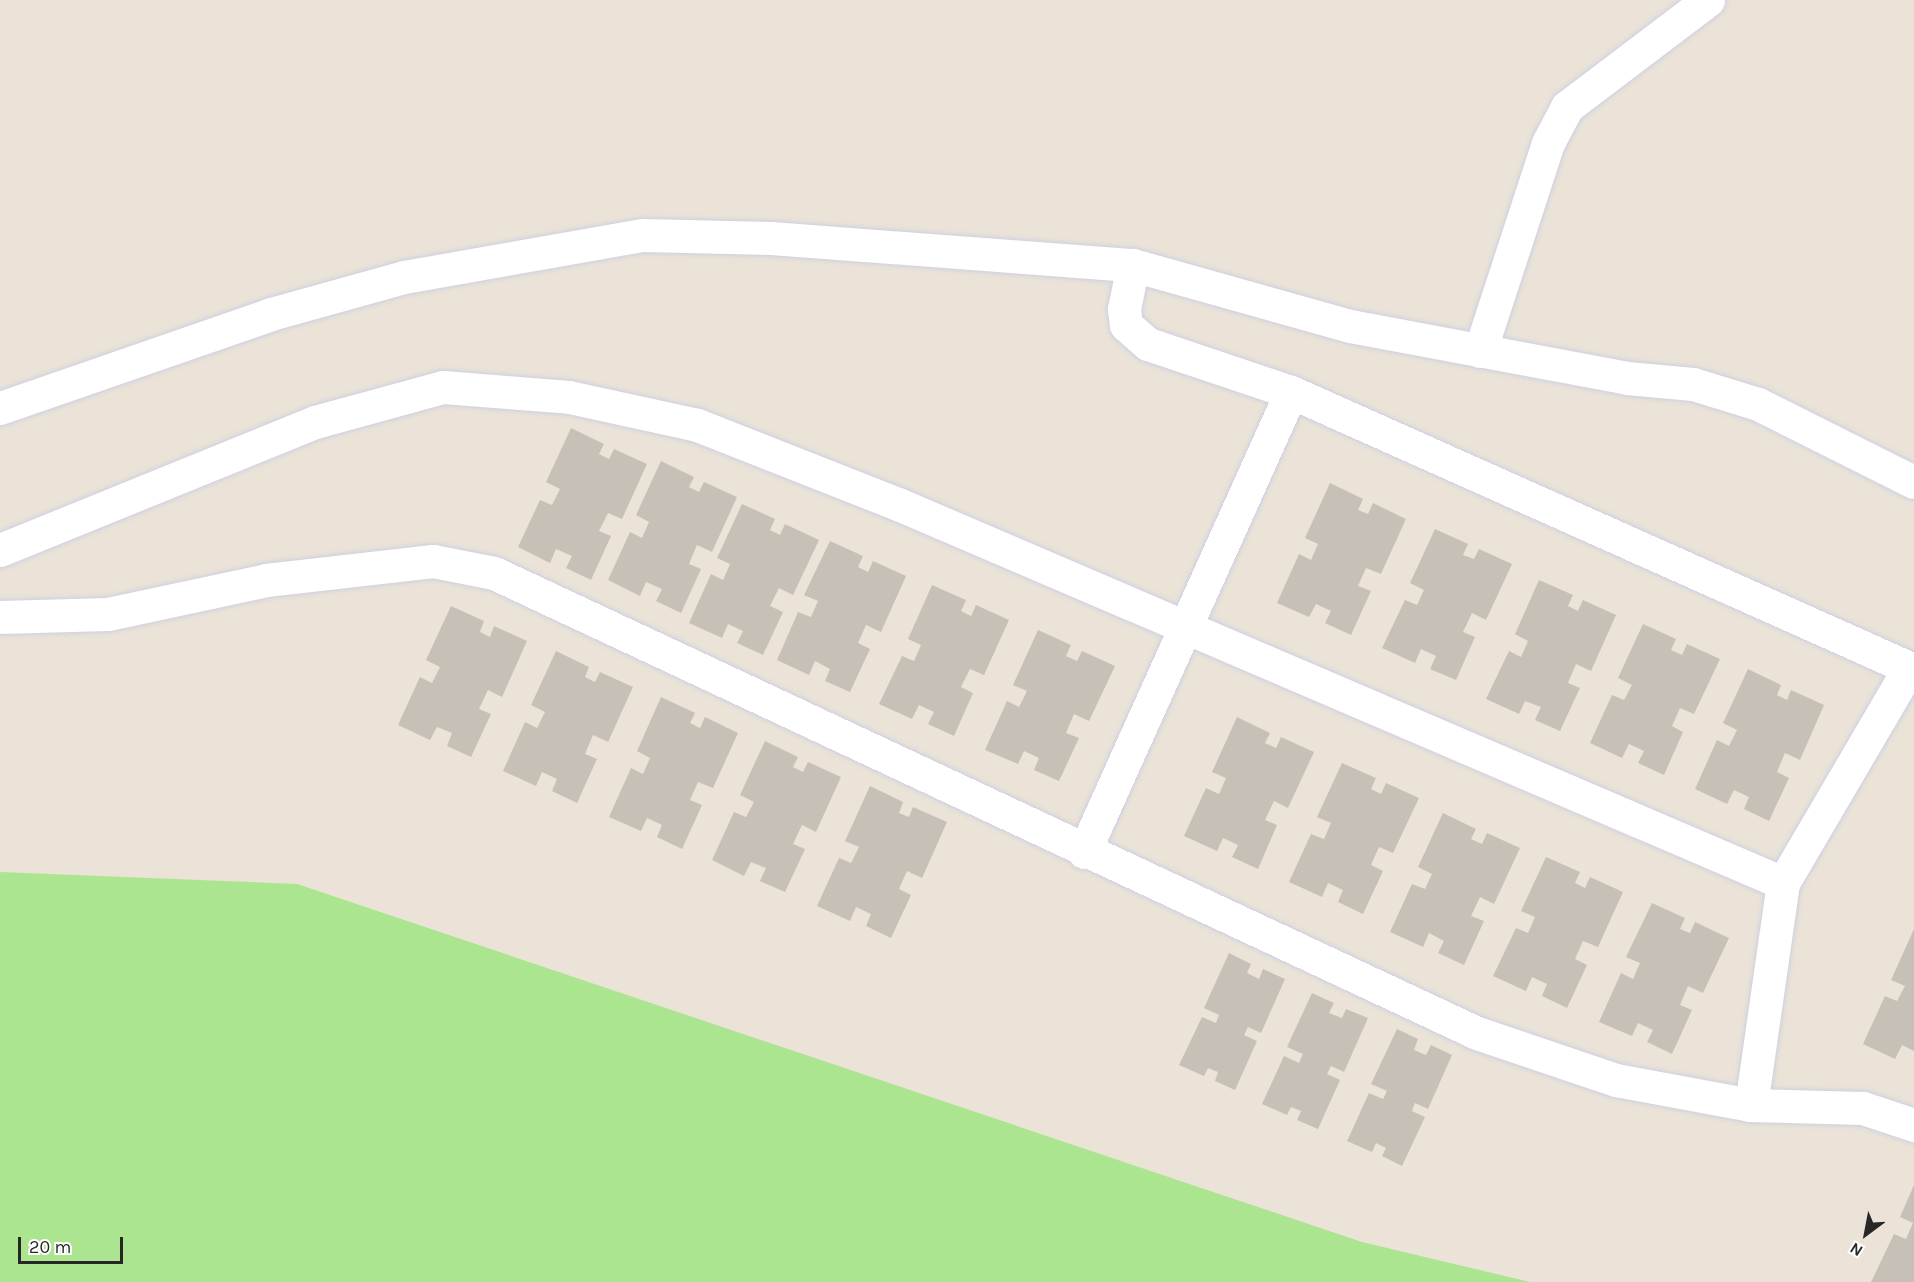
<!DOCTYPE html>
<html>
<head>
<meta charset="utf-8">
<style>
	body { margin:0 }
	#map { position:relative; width:1914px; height:1282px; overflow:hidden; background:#ebe3d7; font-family:Karla,sans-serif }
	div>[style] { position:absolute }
	.green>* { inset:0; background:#abe590 }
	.building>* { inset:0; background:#c6c0b7 }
	.roads { filter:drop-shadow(0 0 2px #cdd0e2) drop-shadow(0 0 2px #cdd0e2) }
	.minor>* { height:33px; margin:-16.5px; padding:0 16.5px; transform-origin:16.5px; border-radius:16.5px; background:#fff }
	span { translate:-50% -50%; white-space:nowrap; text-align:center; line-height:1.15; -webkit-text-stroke:4.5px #fff; paint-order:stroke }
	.north { position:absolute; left:1836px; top:1204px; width:60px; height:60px; -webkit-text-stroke:4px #fff; paint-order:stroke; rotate:212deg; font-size:16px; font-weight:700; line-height:24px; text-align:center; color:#272727 }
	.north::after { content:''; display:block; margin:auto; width:21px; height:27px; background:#272727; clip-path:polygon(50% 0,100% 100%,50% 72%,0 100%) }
	.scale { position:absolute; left:18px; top:1237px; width:105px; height:27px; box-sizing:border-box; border:3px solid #272727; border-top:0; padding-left:8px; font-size:18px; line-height:21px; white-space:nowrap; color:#272727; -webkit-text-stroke:4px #fff; paint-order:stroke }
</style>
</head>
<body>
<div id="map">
	<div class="green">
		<div style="clip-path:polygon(0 872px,297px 884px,1362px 1242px,1530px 1282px,0 1282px)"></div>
	</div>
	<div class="building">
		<div style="clip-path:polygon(571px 428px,604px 444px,599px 454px,609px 459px,614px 449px,647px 464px,622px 519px,608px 513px,599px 531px,611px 536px,591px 580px,566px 568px,572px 556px,556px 549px,550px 563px,518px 547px,540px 500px,552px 505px,560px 489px,546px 482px)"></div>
		<div style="clip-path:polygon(661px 461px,694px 477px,689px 487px,699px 492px,704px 482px,737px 497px,712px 552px,697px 545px,689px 564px,701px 569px,681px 613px,656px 601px,662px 589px,646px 582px,640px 596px,608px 580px,630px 532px,642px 538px,649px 522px,636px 515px)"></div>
		<div style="clip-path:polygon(1330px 483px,1363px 499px,1358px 510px,1368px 514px,1373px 503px,1406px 519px,1381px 574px,1366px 568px,1358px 586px,1371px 591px,1351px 635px,1325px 623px,1331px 611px,1316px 604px,1309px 617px,1277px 603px,1299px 554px,1311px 560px,1318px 544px,1305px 538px)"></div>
		<div style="clip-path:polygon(742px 504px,775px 519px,770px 530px,780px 535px,785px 524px,819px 540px,793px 595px,779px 588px,770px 606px,783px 612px,763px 655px,737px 643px,743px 631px,728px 624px,722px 638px,689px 623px,711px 574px,723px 580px,730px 564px,717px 558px)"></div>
		<div style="clip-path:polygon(1435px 529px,1468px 544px,1463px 555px,1474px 559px,1479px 549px,1512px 564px,1486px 620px,1472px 613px,1463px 632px,1475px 637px,1456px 680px,1430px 669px,1436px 656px,1421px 649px,1415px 663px,1382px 648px,1405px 600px,1417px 605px,1424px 590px,1410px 583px)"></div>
		<div style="clip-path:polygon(830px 541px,863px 556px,858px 567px,868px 572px,873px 561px,906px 576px,881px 632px,866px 625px,858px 643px,870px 649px,850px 692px,825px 681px,830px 669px,815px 661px,809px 675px,777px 660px,798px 612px,811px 617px,818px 601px,804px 595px)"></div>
		<div style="clip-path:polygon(1539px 580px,1573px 595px,1568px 606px,1578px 611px,1583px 600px,1616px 615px,1591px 671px,1576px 664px,1568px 683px,1580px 688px,1560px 731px,1535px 720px,1541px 707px,1525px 701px,1519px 714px,1486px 699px,1509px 651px,1521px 657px,1528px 641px,1515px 634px)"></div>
		<div style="clip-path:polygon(932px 585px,966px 600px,961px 611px,971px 616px,976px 605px,1009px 620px,984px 675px,970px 669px,961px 687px,973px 693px,954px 736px,928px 724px,934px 712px,919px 705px,912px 719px,879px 704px,902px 656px,914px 661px,921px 645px,908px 639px)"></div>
		<div style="clip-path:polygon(451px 606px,484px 621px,480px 632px,490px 637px,494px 626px,527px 641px,502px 697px,488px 690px,479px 709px,491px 714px,471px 757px,447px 746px,452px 733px,437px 727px,430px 740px,398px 725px,420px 677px,432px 683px,440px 667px,426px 660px)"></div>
		<div style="clip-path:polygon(1643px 624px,1676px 639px,1671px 650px,1682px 655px,1687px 644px,1720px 659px,1694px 714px,1680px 708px,1672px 726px,1683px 732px,1664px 775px,1638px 763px,1644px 751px,1629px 744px,1622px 758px,1590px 743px,1612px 695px,1624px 700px,1632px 685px,1618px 678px)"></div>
		<div style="clip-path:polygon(1038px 630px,1071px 645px,1066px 656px,1077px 661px,1082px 651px,1115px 666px,1089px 721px,1074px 714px,1066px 733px,1079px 738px,1059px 781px,1034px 770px,1039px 758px,1024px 751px,1018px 764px,985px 750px,1007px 701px,1019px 707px,1027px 691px,1013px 685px)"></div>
		<div style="clip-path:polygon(556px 651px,589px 667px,585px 677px,595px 682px,600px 672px,633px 687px,608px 742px,593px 735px,585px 754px,597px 759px,577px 803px,552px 791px,557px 779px,542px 772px,536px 786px,503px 771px,525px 722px,537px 728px,545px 712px,531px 705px)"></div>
		<div style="clip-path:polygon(1748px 669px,1781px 685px,1777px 695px,1787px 700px,1791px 690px,1824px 705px,1800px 760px,1785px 753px,1777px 772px,1789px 778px,1769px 821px,1744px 809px,1749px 797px,1734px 790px,1727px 804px,1695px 789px,1717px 740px,1729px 746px,1737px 730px,1723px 723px)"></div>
		<div style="clip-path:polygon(661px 697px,695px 713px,690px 723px,700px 728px,705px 717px,738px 733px,713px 788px,698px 782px,690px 800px,702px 805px,682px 849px,657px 837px,662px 825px,647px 818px,641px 831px,609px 817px,631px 768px,643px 774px,650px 758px,637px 751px)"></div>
		<div style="clip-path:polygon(1237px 717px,1270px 733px,1265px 743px,1276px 748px,1281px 737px,1314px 752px,1288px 808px,1274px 801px,1265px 820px,1277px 825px,1258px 869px,1232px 857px,1238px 845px,1223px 838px,1217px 851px,1184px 836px,1206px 788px,1219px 794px,1226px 778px,1212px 772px)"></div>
		<div style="clip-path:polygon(765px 741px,798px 757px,793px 767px,803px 772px,808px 762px,841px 777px,816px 832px,802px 825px,793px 844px,805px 849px,785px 892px,760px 881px,766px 868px,751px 862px,744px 876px,712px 860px,734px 812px,746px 817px,754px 802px,740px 795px)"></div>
		<div style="clip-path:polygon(1342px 763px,1376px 778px,1371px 789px,1381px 794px,1386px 783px,1419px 798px,1393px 853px,1379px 847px,1371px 865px,1383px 871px,1363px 914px,1338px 902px,1343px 890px,1328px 883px,1322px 897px,1289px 882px,1311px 834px,1324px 839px,1331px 823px,1317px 817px)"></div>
		<div style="clip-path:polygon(870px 786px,903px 802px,899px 813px,909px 817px,913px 807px,947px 822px,922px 878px,907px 871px,899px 889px,911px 895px,891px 938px,866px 926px,871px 914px,856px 907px,850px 921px,817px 906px,839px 858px,851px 863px,859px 847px,845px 841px)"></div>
		<div style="clip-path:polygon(1443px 813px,1476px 829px,1471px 839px,1482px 844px,1487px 833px,1520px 848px,1494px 904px,1480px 897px,1471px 916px,1484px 921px,1464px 965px,1438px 953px,1444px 941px,1429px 933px,1423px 947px,1390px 932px,1412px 884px,1425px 889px,1432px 874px,1418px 867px)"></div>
		<div style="clip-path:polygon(1546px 857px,1580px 872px,1575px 883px,1585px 888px,1590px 877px,1623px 892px,1598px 947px,1583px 941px,1575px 959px,1587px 965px,1567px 1008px,1542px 996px,1547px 984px,1532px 977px,1526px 991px,1493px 976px,1516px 928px,1528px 933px,1535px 917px,1521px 911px)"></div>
		<div style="clip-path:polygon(1652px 903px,1685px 918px,1680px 929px,1690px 933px,1695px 922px,1729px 938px,1703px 993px,1688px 986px,1680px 1005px,1692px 1010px,1672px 1054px,1647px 1042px,1653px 1030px,1638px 1023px,1632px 1036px,1599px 1022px,1621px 973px,1633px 979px,1640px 963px,1626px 957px)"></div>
		<div style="clip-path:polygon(1914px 929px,1914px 1051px,1902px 1045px,1895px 1059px,1863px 1044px,1885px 996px,1897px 1001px,1905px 986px,1891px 980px)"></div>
		<div style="clip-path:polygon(1229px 953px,1251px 964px,1247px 973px,1259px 979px,1263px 969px,1285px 979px,1261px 1033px,1248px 1027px,1244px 1035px,1257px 1041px,1235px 1090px,1215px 1081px,1218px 1072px,1208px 1068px,1204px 1076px,1179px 1065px,1202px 1017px,1216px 1023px,1219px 1015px,1204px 1008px)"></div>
		<div style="clip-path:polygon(1312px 993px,1334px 1003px,1329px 1013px,1342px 1018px,1346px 1009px,1368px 1018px,1344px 1072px,1331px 1066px,1327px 1074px,1340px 1080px,1318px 1129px,1297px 1120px,1301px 1111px,1291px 1107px,1287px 1115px,1262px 1104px,1284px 1056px,1299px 1063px,1303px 1054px,1287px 1047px)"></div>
		<div style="clip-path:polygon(1397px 1029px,1418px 1039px,1414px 1050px,1426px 1055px,1431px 1045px,1452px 1055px,1428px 1109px,1415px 1103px,1412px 1111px,1425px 1117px,1402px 1166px,1382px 1156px,1386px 1148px,1376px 1143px,1372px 1152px,1347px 1141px,1369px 1093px,1383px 1099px,1387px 1091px,1371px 1084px)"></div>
		<div style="clip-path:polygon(1914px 1185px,1914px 1282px,1871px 1282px,1894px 1234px,1906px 1239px,1913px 1223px,1900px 1217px)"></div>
	</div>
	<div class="roads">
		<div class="minor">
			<div style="left:1133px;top:265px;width:45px;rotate:101.6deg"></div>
			<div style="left:1124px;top:309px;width:16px;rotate:83deg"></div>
			<div style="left:1126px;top:325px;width:29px;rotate:41deg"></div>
			<div style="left:1148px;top:344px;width:151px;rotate:18.6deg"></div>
			<div style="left:1291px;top:392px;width:682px;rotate:24.05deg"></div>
			<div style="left:1480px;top:351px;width:219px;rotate:-71.9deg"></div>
			<div style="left:1548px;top:143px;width:41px;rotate:-62.2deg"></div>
			<div style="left:1567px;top:107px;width:177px;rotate:-37.2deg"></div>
			<div style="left:0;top:408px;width:287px;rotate:-19.1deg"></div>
			<div style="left:271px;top:314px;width:138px;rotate:-15.5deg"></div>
			<div style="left:404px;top:277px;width:243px;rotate:-10deg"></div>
			<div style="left:643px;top:235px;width:128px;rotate:1.3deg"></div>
			<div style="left:771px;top:238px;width:363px;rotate:4.3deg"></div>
			<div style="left:1133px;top:265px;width:225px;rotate:15.7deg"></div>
			<div style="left:1350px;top:326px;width:282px;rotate:10.6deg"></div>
			<div style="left:1627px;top:378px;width:66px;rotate:5.2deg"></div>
			<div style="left:1693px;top:384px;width:68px;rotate:17.1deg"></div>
			<div style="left:1758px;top:404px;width:174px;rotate:26.6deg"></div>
			<div style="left:0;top:550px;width:340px;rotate:-22.1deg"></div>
			<div style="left:315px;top:422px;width:133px;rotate:-15.3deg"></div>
			<div style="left:443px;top:387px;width:126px;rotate:4.5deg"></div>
			<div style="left:569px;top:397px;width:131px;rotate:12.3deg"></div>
			<div style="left:697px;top:425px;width:216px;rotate:21.5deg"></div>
			<div style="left:898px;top:504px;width:963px;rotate:23.18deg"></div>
			<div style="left:1783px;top:883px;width:249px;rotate:-59.6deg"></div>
			<div style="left:0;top:617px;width:108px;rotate:-1.6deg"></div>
			<div style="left:108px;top:614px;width:162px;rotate:-12.1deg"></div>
			<div style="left:266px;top:580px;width:168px;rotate:-6.5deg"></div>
			<div style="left:433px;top:561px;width:62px;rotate:11.1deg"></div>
			<div style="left:494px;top:573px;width:1085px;rotate:25.08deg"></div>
			<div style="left:1477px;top:1033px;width:147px;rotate:18.7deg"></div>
			<div style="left:1616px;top:1080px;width:137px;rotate:10.5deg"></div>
			<div style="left:1751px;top:1105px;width:112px;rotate:1.5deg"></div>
			<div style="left:1863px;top:1108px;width:54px;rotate:18.4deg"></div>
			<div style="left:1084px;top:852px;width:504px;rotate:-65.77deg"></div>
			<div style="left:1751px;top:1105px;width:224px;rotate:-81.8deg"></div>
		</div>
	</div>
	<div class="north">N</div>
	<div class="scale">20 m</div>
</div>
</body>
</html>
